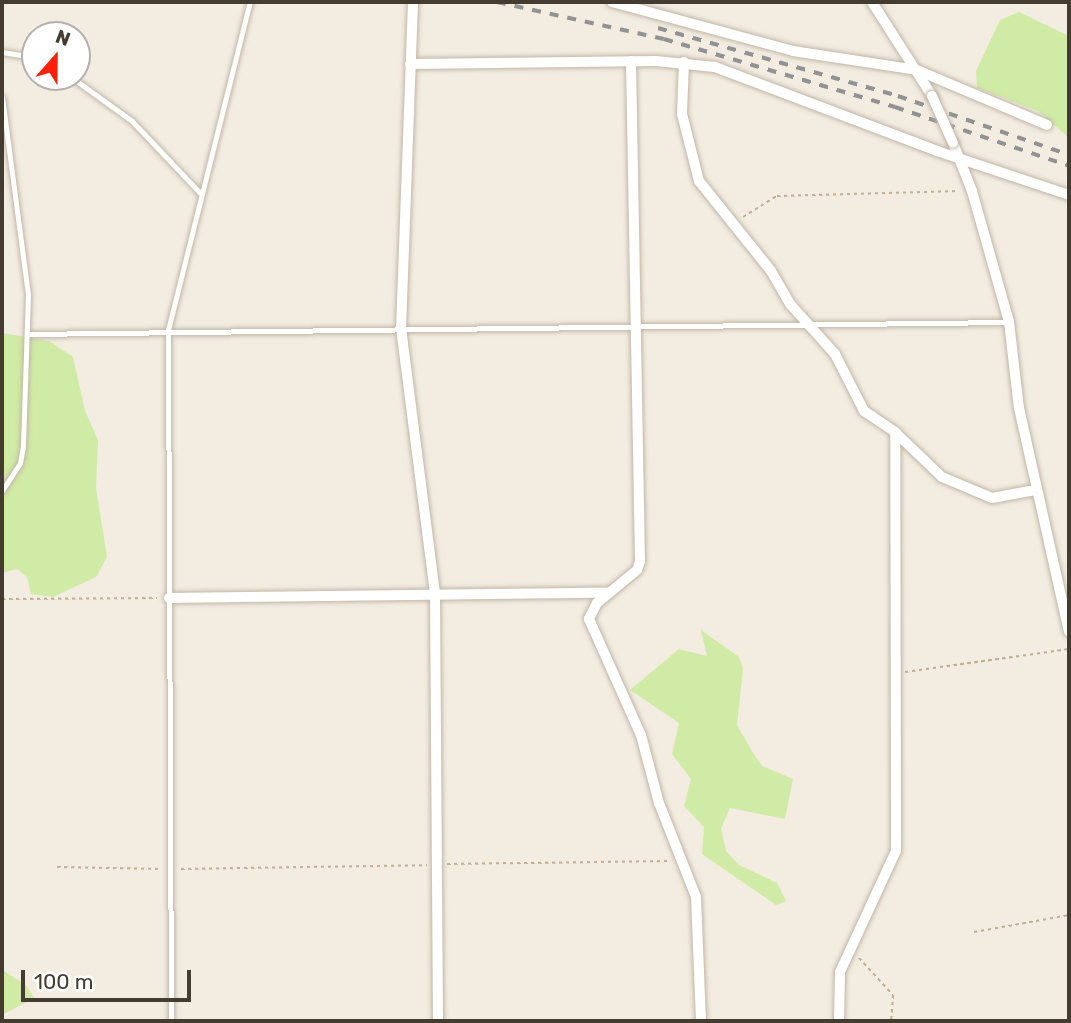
<!DOCTYPE html>
<html>
<head>
<meta charset="utf-8">
<style>
	body { margin:0 }
	#map { position:relative; width:1071px; height:1023px; overflow:hidden; background:#f2ece1; font-family:Rubik,sans-serif }
	div>[style] { position:absolute }
	.green>* { inset:0; background:#d0eba5 }
	.path>* { height:2px; margin-top:-1px; transform-origin:0; background:repeating-linear-gradient(90deg,#c1ae93 0 3.5px,transparent 0 7px) }
	.roads { filter:drop-shadow(0 0 2px #c1b6a6) drop-shadow(0 0 2px #c1b6a6) }
	.service>* { height:5px; margin:-2.5px; padding:0 2.5px; transform-origin:2.5px; border-radius:2.5px; background:#fff }
	.minor>* { height:10px; margin:-5px; padding:0 5px; transform-origin:5px; border-radius:5px; background:#fff }
	.rail>* { height:3.5px; margin-top:-1.75px; transform-origin:0; background:repeating-linear-gradient(90deg,#929292 0 9px,transparent 0 18px) }
	.bridges { filter:drop-shadow(0 0 2px #c1b6a6) drop-shadow(0 0 2px #c1b6a6) }
	.minor-bridge>* { height:10px; margin:-5px; padding:0 5px; transform-origin:5px; border-radius:5px; background:#fff }
	span { translate:-50% -50%; white-space:nowrap; text-align:center; line-height:1.15; -webkit-text-stroke:5px #fff; paint-order:stroke }
	.frame { position:absolute; inset:0; border:4px solid #443b31; pointer-events:none }
	.north { position:absolute; left:21px; top:21px; width:70px; height:70px; box-sizing:border-box; background:#fff; border:2px solid #b4b1ad; border-radius:50%; rotate:21deg; font-size:19px; font-weight:700; line-height:28px; text-align:center; color:#443b31 }
	.north::after { content:''; display:block; margin:auto; width:24px; height:32px; background:#ff200b; clip-path:polygon(50% 0,100% 100%,50% 72%,0 100%) }
	.scale { position:absolute; left:21px; top:970px; width:170px; height:32px; box-sizing:border-box; border:4px solid #443b31; border-top:0; padding-left:9px; font-size:21px; line-height:24px; white-space:nowrap; color:#443b31; -webkit-text-stroke:5px #fff; paint-order:stroke }
</style>
</head>
<body>
<div id="map">
	<div class="green">
		<div style="clip-path:polygon(1019px 12px,1069px 36px,1069px 138px,1038px 111px,977px 88px,976px 71px,1000px 20px)"></div>
		<div style="clip-path:polygon(2px 333px,49px 341px,73px 357px,85px 411px,98px 440px,96px 488px,107px 557px,96px 577px,53px 597px,31px 594px,27px 577px,17px 569px,2px 573px)"></div>
		<div style="clip-path:polygon(701px 630px,739px 657px,743px 668px,737px 725px,753px 753px,762px 766px,793px 779px,785px 819px,730px 808px,721px 828px,726px 851px,739px 865px,777px 883px,786px 901px,776px 905px,702px 854px,704px 827px,684px 806px,691px 779px,672px 754px,679px 723px,630px 690px,679px 649px,707px 656px)"></div>
		<div style="clip-path:polygon(2px 970px,26px 985px,34px 998px,2px 1015px)"></div>
	</div>
	<div class="path">
		<div style="left:743px;top:217px;width:40px;rotate:-32deg"></div>
		<div style="left:777px;top:196px;width:182px;rotate:-1.6deg"></div>
		<div style="left:2px;top:599px;width:155px;rotate:-0.4deg"></div>
		<div style="left:905px;top:672px;width:166px;rotate:-8deg"></div>
		<div style="left:447px;top:864px;width:221px;rotate:-0.8deg"></div>
		<div style="left:57px;top:867px;width:104px;rotate:1.1deg"></div>
		<div style="left:181px;top:869px;width:246px;rotate:-0.9deg"></div>
		<div style="left:974px;top:932px;width:97px;rotate:-10.1deg"></div>
		<div style="left:859px;top:958px;width:50px;rotate:47.4deg"></div>
		<div style="left:893px;top:995px;width:26px;rotate:94deg"></div>
	</div>
	<div class="roads">
		<div class="service">
			<div style="left:2px;top:52px;width:33px;rotate:9deg"></div>
			<div style="left:71px;top:77px;width:75px;rotate:35.8deg"></div>
			<div style="left:132px;top:121px;width:99px;rotate:46.6deg"></div>
			<div style="left:2px;top:97px;width:199px;rotate:82.5deg"></div>
			<div style="left:28px;top:294px;width:152px;rotate:91.9deg"></div>
			<div style="left:23px;top:446px;width:17px;rotate:100deg"></div>
			<div style="left:20px;top:463px;width:33px;rotate:123deg"></div>
			<div style="left:27px;top:334px;width:982px;rotate:-0.7deg"></div>
			<div style="left:171px;top:1021px;width:691px;rotate:-90.25deg"></div>
			<div style="left:168px;top:330px;width:338px;rotate:-76deg"></div>
		</div>
		<div class="minor">
			<div style="left:413px;top:2px;width:326px;rotate:92.1deg"></div>
			<div style="left:401px;top:328px;width:268px;rotate:82.7deg"></div>
			<div style="left:435px;top:594px;width:427px;rotate:89.6deg"></div>
			<div style="left:612px;top:2px;width:188px;rotate:15.1deg"></div>
			<div style="left:793px;top:51px;width:125px;rotate:8.7deg"></div>
			<div style="left:917px;top:70px;width:141px;rotate:22.9deg"></div>
			<div style="left:872px;top:2px;width:112px;rotate:57.4deg"></div>
			<div style="left:631px;top:61px;width:500px;rotate:88.97deg"></div>
			<div style="left:640px;top:561px;width:9px;rotate:108deg"></div>
			<div style="left:637px;top:570px;width:52px;rotate:140.5deg"></div>
			<div style="left:597px;top:603px;width:18px;rotate:117deg"></div>
			<div style="left:589px;top:619px;width:127px;rotate:65.9deg"></div>
			<div style="left:641px;top:735px;width:70px;rotate:75.2deg"></div>
			<div style="left:659px;top:803px;width:101px;rotate:68.5deg"></div>
			<div style="left:696px;top:897px;width:124px;rotate:87.7deg"></div>
			<div style="left:684px;top:62px;width:52px;rotate:92.2deg"></div>
			<div style="left:682px;top:114px;width:69px;rotate:75.8deg"></div>
			<div style="left:699px;top:181px;width:115px;rotate:51.3deg"></div>
			<div style="left:771px;top:271px;width:39px;rotate:60deg"></div>
			<div style="left:791px;top:305px;width:66px;rotate:48.1deg"></div>
			<div style="left:835px;top:354px;width:64px;rotate:63deg"></div>
			<div style="left:864px;top:411px;width:37px;rotate:34deg"></div>
			<div style="left:895px;top:432px;width:65px;rotate:43.8deg"></div>
			<div style="left:942px;top:477px;width:54px;rotate:22.8deg"></div>
			<div style="left:992px;top:498px;width:44px;rotate:-10.5deg"></div>
			<div style="left:410px;top:64px;width:246px;rotate:-0.7deg"></div>
			<div style="left:656px;top:61px;width:59px;rotate:5.8deg"></div>
			<div style="left:715px;top:67px;width:237px;rotate:20.7deg"></div>
			<div style="left:937px;top:151px;width:139px;rotate:18.4deg"></div>
			<div style="left:953px;top:143px;width:52px;rotate:68.4deg"></div>
			<div style="left:972px;top:191px;width:136px;rotate:74.2deg"></div>
			<div style="left:1009px;top:322px;width:87px;rotate:83.4deg"></div>
			<div style="left:1019px;top:408px;width:229px;rotate:77.4deg"></div>
			<div style="left:169px;top:598px;width:440px;rotate:-0.7deg"></div>
			<div style="left:839px;top:1021px;width:49px;rotate:-88.8deg"></div>
			<div style="left:840px;top:972px;width:133px;rotate:-65.2deg"></div>
			<div style="left:896px;top:851px;width:419px;rotate:-90.1deg"></div>
		</div>
	</div>
	<div class="rail">
		<div style="left:497px;top:2px;width:171px;rotate:12.5deg"></div>
		<div style="left:664px;top:39px;width:241px;rotate:16.4deg"></div>
		<div style="left:895px;top:107px;width:184px;rotate:18.7deg"></div>
		<div style="left:658px;top:28px;width:249px;rotate:15.8deg"></div>
		<div style="left:898px;top:96px;width:181px;rotate:19deg"></div>
	</div>
	<div class="bridges">
		<div class="minor-bridge">
			<div style="left:932px;top:96px;width:51px;rotate:65.9deg"></div>
		</div>
	</div>
	<div class="frame"></div>
	<div class="north">N</div>
	<div class="scale">100 m</div>
</div>
</body>
</html>
